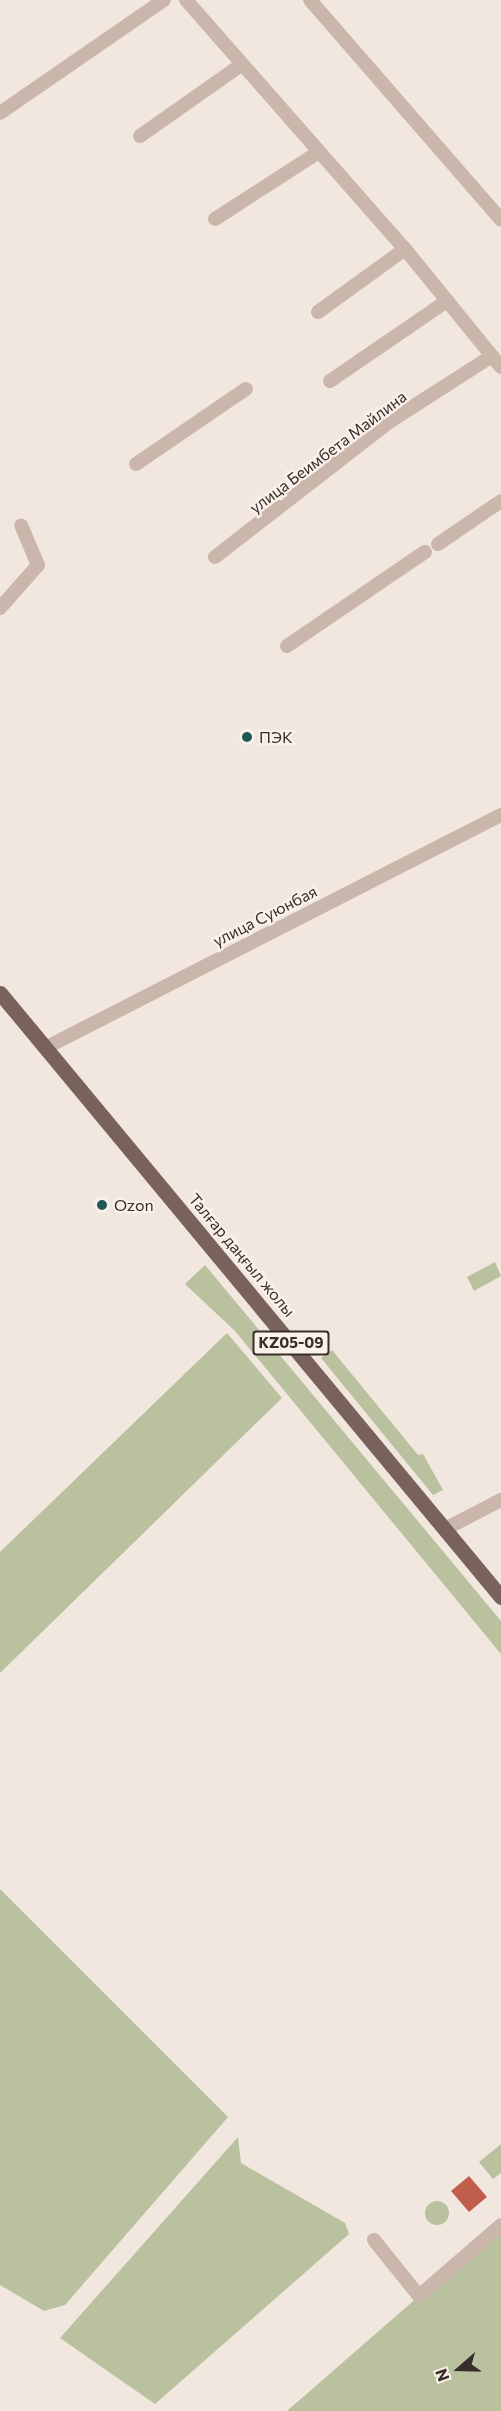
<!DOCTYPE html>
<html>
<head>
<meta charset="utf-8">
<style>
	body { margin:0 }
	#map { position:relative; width:501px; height:2411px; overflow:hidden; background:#f2e7df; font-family:Commissioner,sans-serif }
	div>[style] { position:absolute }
	.green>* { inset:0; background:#b9c19f }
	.round { border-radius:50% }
	.building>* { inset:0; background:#c15d4d }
	.minor>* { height:14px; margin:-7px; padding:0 7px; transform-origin:7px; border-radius:7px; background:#cab6ab }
	.major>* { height:15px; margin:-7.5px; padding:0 7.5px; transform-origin:7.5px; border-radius:7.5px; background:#79625c }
	.dots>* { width:16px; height:16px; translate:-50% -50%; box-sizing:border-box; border:3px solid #faf1eb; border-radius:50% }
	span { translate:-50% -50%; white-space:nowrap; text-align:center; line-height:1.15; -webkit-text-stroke:4.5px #faf1eb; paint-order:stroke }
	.shield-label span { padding:2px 4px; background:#faf1eb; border:2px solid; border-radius:4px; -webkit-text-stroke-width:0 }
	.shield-label { font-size:15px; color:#382d2a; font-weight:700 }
	.street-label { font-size:16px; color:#382d2a }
	.poi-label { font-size:16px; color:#382d2a }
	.left { translate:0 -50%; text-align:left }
	.north { position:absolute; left:429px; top:2339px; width:60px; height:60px; -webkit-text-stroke:4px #faf1eb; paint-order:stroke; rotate:250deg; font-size:16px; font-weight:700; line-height:24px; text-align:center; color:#382d2a }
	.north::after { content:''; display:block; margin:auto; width:21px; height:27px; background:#382d2a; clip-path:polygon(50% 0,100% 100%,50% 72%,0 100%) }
</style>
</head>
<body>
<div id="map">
	<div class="green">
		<div style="clip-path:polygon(495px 1262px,501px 1276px,474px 1291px,467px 1277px)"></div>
		<div style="clip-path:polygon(205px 1265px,501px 1621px,501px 1654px,235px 1331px,185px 1284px)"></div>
		<div style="clip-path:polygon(227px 1333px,282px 1398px,0 1673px,0 1552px)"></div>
		<div style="clip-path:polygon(332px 1350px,418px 1455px,423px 1454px,443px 1490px,433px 1495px,321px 1358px)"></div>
		<div style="clip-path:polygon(0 1889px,228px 2117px,65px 2305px,44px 2311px,0 2285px)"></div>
		<div style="clip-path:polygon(238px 2137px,241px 2163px,345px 2223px,349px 2234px,155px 2404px,60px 2338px)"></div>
		<div style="clip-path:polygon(501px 2144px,501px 2173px,493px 2179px,479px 2162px)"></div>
		<div class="round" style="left:425px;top:2201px;width:24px;height:24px"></div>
		<div style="clip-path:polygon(501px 2225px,501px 2411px,287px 2411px,419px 2296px)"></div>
	</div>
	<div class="building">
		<div style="clip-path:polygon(469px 2176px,487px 2197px,469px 2212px,451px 2191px)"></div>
	</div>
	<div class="minor">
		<div style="left:186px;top:0;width:332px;rotate:48.7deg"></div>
		<div style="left:405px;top:249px;width:152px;rotate:50.9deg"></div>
		<div style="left:310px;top:0;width:291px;rotate:49deg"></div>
		<div style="left:0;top:113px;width:199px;rotate:-34.6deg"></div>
		<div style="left:140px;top:136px;width:123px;rotate:-35.1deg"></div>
		<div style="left:215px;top:219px;width:121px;rotate:-32.9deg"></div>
		<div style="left:318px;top:312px;width:107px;rotate:-35.9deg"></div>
		<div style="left:330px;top:381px;width:142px;rotate:-34.4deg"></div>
		<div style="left:136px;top:464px;width:133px;rotate:-34.3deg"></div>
		<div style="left:438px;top:544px;width:76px;rotate:-34.3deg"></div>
		<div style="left:215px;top:557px;width:220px;rotate:-37.8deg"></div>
		<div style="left:389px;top:422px;width:122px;rotate:-32.7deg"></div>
		<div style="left:0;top:608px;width:57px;rotate:-48.5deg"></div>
		<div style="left:38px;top:565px;width:43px;rotate:-113deg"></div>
		<div style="left:287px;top:646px;width:167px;rotate:-34.3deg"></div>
		<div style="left:45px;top:1048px;width:512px;rotate:-27.07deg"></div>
		<div style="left:445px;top:1529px;width:63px;rotate:-27.4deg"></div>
		<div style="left:374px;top:2240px;width:72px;rotate:51.2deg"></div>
		<div style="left:419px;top:2296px;width:108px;rotate:-40.9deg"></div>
	</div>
	<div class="major">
		<div style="left:0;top:993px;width:785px;rotate:50.33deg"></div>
	</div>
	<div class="dots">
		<div style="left:247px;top:737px;background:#215856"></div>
		<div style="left:102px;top:1205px;background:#215856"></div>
	</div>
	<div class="shield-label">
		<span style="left:291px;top:1343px">KZ05-09</span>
	</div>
	<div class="street-label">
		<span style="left:328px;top:452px;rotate:-37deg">улица Беимбета Майлина</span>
		<span style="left:265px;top:916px;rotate:-27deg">улица Суюнбая</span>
		<span style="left:242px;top:1255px;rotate:50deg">Талғар даңғыл жолы</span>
	</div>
	<div class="poi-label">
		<span class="left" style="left:259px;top:737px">ПЭК</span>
		<span class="left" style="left:114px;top:1205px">Ozon</span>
	</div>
	<div class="north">N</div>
</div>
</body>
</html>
